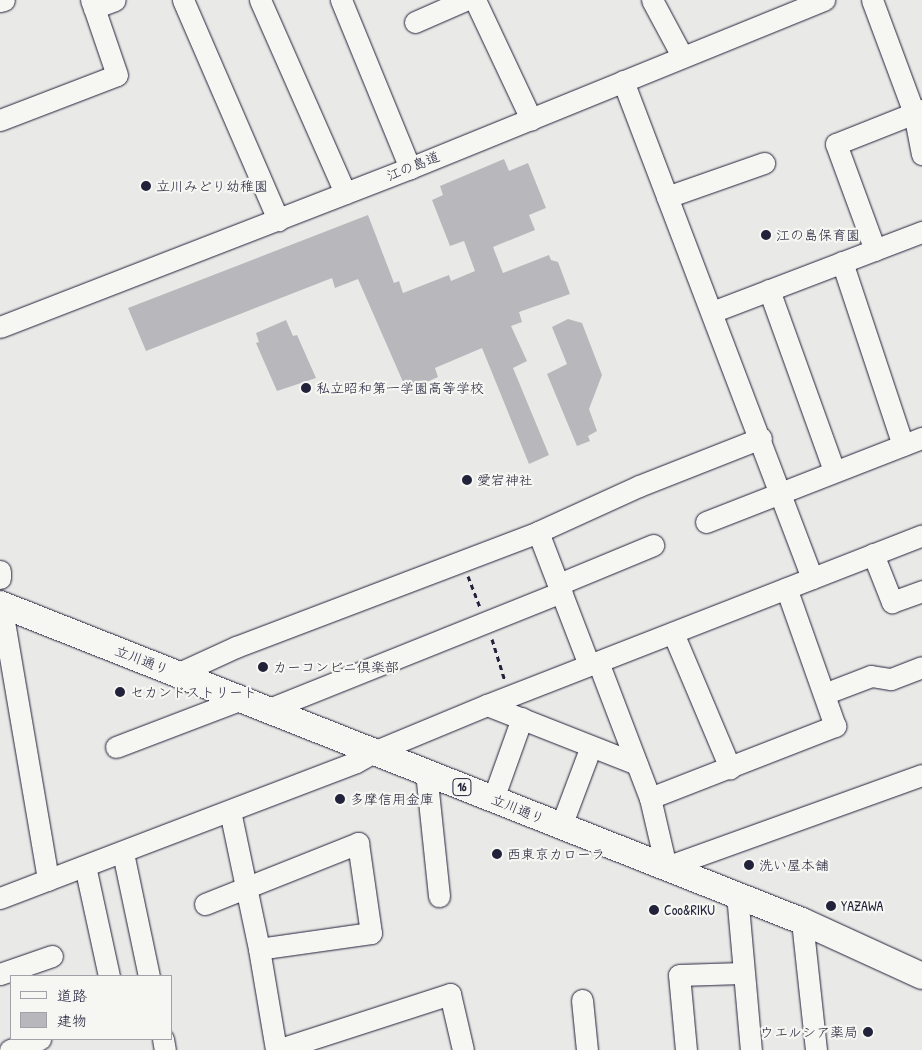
<!DOCTYPE html>
<html>
<head>
<meta charset="utf-8">
<style>
	body { margin:0 }
	#map { position:relative; width:922px; height:1050px; overflow:hidden; background:#e9e9e7; font-family:"Patrick Hand","Klee One",sans-serif }
	div>[style] { position:absolute }
	.building>* { inset:0; background:#b8b8bc }
	.path>* { height:3px; margin-top:-1.5px; transform-origin:0; background:repeating-linear-gradient(90deg,#22223b 0 5px,transparent 0 9px) }
	.roads { filter:drop-shadow(0 0 1px #22223b) drop-shadow(0 0 1px #22223b) }
	.minor>* { height:21px; margin:-10.5px; padding:0 10.5px; transform-origin:10.5px; border-radius:10.5px; background:#f6f6f2 }
	.major>* { height:26px; margin:-13px; padding:0 13px; transform-origin:13px; border-radius:13px; background:#f6f6f2 }
	.dots>* { width:14px; height:14px; translate:-50% -50%; box-sizing:border-box; border:2px solid #f6f6f2; border-radius:50% }
	span { translate:-50% -50%; white-space:nowrap; text-align:center; line-height:1.15; -webkit-text-stroke:4.5px #f6f6f2; paint-order:stroke }
	.shield-label span { padding:1px 4px; background:#f6f6f2; border:1px solid; border-radius:4px; -webkit-text-stroke-width:0 }
	.shield-label { font-size:12px; color:#22223b; font-weight:700 }
	.street-label { font-size:14px; color:#22223b }
	.poi-label { font-size:14px; color:#22223b }
	.left { translate:0 -50%; text-align:left }
	.right { translate:-100% -50%; text-align:right }
	.legend { position:absolute; left:10px; top:975px; width:162px; height:65px; box-sizing:border-box; background:#f6f6f2; border:1px solid #a1a1a9; margin:0; padding:6px 9px; list-style:none; font-size:15px; color:#22223b }
	.legend li { display:flex; align-items:center; gap:10px; height:25px }
	.legend b { width:25px; border:1px solid #a1a1a9 }
</style>
</head>
<body>
<div id="map">
	<div class="building">
		<div style="clip-path:polygon(504px 159px,509px 171px,528px 163px,546px 208px,529px 215px,535px 230px,493px 247px,503px 273px,549px 255px,551px 260px,558px 262px,570px 294px,519px 312px,522px 322px,511px 326px,527px 361px,513px 368px,549px 455px,529px 464px,482px 348px,435px 368px,438px 377px,407px 391px,358px 279px,335px 288px,332px 278px,146px 351px,128px 308px,368px 215px,394px 283px,399px 281px,403px 293px,449px 275px,451px 281px,475px 271px,464px 241px,450px 246px,432px 200px,443px 195px,440px 186px)"></div>
		<div style="clip-path:polygon(568px 319px,582px 323px,602px 375px,589px 409px,597px 431px,588px 436px,590px 441px,577px 446px,547px 374px,567px 364px,552px 327px)"></div>
		<div style="clip-path:polygon(286px 320px,293px 336px,297px 335px,316px 378px,277px 391px,256px 343px,259px 342px,256px 333px)"></div>
	</div>
	<div class="path">
		<div style="left:468px;top:576px;width:33px;rotate:69deg"></div>
		<div style="left:492px;top:639px;width:44px;rotate:72.8deg"></div>
	</div>
	<div class="roads">
		<div class="minor">
			<div style="left:91px;top:0;width:9px;rotate:69deg"></div>
			<div style="left:94px;top:8px;width:22px;rotate:-21deg"></div>
			<div style="left:183px;top:0;width:240px;rotate:66.6deg"></div>
			<div style="left:260px;top:0;width:211px;rotate:66.2deg"></div>
			<div style="left:341px;top:0;width:182px;rotate:67.7deg"></div>
			<div style="left:475px;top:0;width:132px;rotate:64.8deg"></div>
			<div style="left:652px;top:0;width:64px;rotate:61.8deg"></div>
			<div style="left:872px;top:0;width:121px;rotate:69.6deg"></div>
			<div style="left:914px;top:113px;width:42px;rotate:79deg"></div>
			<div style="left:0;top:1px;width:4px;rotate:-14deg"></div>
			<div style="left:415px;top:22px;width:55px;rotate:-23.7deg"></div>
			<div style="left:623px;top:81px;width:532px;rotate:69.18deg"></div>
			<div style="left:0;top:120px;width:125px;rotate:-21deg"></div>
			<div style="left:117px;top:75px;width:71px;rotate:-108.9deg"></div>
			<div style="left:667px;top:197px;width:103px;rotate:-19.3deg"></div>
			<div style="left:875px;top:250px;width:113px;rotate:-110.2deg"></div>
			<div style="left:836px;top:144px;width:92px;rotate:-21.6deg"></div>
			<div style="left:842px;top:262px;width:193px;rotate:71.6deg"></div>
			<div style="left:769px;top:290px;width:192px;rotate:70.2deg"></div>
			<div style="left:712px;top:312px;width:225px;rotate:-20.9deg"></div>
			<div style="left:0;top:327px;width:440px;rotate:-21.2deg"></div>
			<div style="left:410px;top:168px;width:447px;rotate:-22.1deg"></div>
			<div style="left:706px;top:522px;width:232px;rotate:-21.3deg"></div>
			<div style="left:538px;top:532px;width:111px;rotate:-24.5deg"></div>
			<div style="left:639px;top:486px;width:131px;rotate:-21.5deg"></div>
			<div style="left:873px;top:554px;width:52px;rotate:68.4deg"></div>
			<div style="left:892px;top:602px;width:32px;rotate:-20deg"></div>
			<div style="left:0;top:571px;width:7px;rotate:90deg"></div>
			<div style="left:559px;top:584px;width:102px;rotate:-22.5deg"></div>
			<div style="left:1px;top:604px;width:280px;rotate:80.3deg"></div>
			<div style="left:673px;top:633px;width:147px;rotate:67.1deg"></div>
			<div style="left:598px;top:662px;width:146px;rotate:69.1deg"></div>
			<div style="left:650px;top:798px;width:71px;rotate:76.9deg"></div>
			<div style="left:666px;top:867px;width:272px;rotate:-19.8deg"></div>
			<div style="left:177px;top:674px;width:65px;rotate:-24.6deg"></div>
			<div style="left:236px;top:647px;width:323px;rotate:-20.8deg"></div>
			<div style="left:538px;top:532px;width:142px;rotate:69deg"></div>
			<div style="left:824px;top:694px;width:50px;rotate:-21deg"></div>
			<div style="left:871px;top:676px;width:20px;rotate:9deg"></div>
			<div style="left:891px;top:679px;width:33px;rotate:-21deg"></div>
			<div style="left:487px;top:705px;width:161px;rotate:21.5deg"></div>
			<div style="left:269px;top:709px;width:315px;rotate:-21.8deg"></div>
			<div style="left:116px;top:747px;width:135px;rotate:-20.9deg"></div>
			<div style="left:426px;top:772px;width:125px;rotate:84deg"></div>
			<div style="left:650px;top:798px;width:199px;rotate:-21.3deg"></div>
			<div style="left:835px;top:726px;width:146px;rotate:-109.5deg"></div>
			<div style="left:493px;top:799px;width:86px;rotate:-70.3deg"></div>
			<div style="left:230px;top:811px;width:141px;rotate:78.1deg"></div>
			<div style="left:259px;top:949px;width:102px;rotate:80.4deg"></div>
			<div style="left:561px;top:826px;width:85px;rotate:-69.4deg"></div>
			<div style="left:123px;top:853px;width:126px;rotate:78.1deg"></div>
			<div style="left:85px;top:866px;width:113px;rotate:77.7deg"></div>
			<div style="left:737px;top:894px;width:157px;rotate:84.9deg"></div>
			<div style="left:0;top:898px;width:381px;rotate:-20.9deg"></div>
			<div style="left:356px;top:762px;width:23px;rotate:-29deg"></div>
			<div style="left:376px;top:751px;width:120px;rotate:-22.5deg"></div>
			<div style="left:487px;top:705px;width:467px;rotate:-21.3deg"></div>
			<div style="left:205px;top:904px;width:165px;rotate:-21.7deg"></div>
			<div style="left:358px;top:843px;width:91px;rotate:81.8deg"></div>
			<div style="left:371px;top:933px;width:113px;rotate:171.9deg"></div>
			<div style="left:802px;top:921px;width:130px;rotate:83.8deg"></div>
			<div style="left:0;top:974px;width:55px;rotate:-19.1deg"></div>
			<div style="left:582px;top:1000px;width:50px;rotate:84.3deg"></div>
			<div style="left:163px;top:1039px;width:11px;rotate:80deg"></div>
			<div style="left:10px;top:1050px;width:32px;rotate:-20deg"></div>
			<div style="left:277px;top:1050px;width:182px;rotate:-17.9deg"></div>
			<div style="left:450px;top:994px;width:57px;rotate:76.9deg"></div>
			<div style="left:686px;top:1050px;width:75px;rotate:-95.3deg"></div>
			<div style="left:679px;top:975px;width:63px;rotate:-1.8deg"></div>
		</div>
		<div class="major">
			<div style="left:0;top:604px;width:862px;rotate:21.57deg"></div>
			<div style="left:802px;top:921px;width:132px;rotate:24.6deg"></div>
		</div>
	</div>
	<div class="dots">
		<div style="left:146px;top:186px;background:#22223b"></div>
		<div style="left:766px;top:235px;background:#22223b"></div>
		<div style="left:306px;top:388px;background:#22223b"></div>
		<div style="left:467px;top:480px;background:#22223b"></div>
		<div style="left:263px;top:667px;background:#22223b"></div>
		<div style="left:120px;top:692px;background:#22223b"></div>
		<div style="left:340px;top:799px;background:#22223b"></div>
		<div style="left:497px;top:854px;background:#22223b"></div>
		<div style="left:749px;top:865px;background:#22223b"></div>
		<div style="left:831px;top:906px;background:#22223b"></div>
		<div style="left:654px;top:910px;background:#22223b"></div>
		<div style="left:868px;top:1032px;background:#22223b"></div>
	</div>
	<div class="shield-label">
		<span style="left:462px;top:787px">16</span>
	</div>
	<div class="street-label">
		<span style="left:413px;top:166px;rotate:-22deg">江の島道</span>
		<span style="left:142px;top:660px;rotate:21deg">立川通り</span>
		<span style="left:518px;top:809px;rotate:22deg">立川通り</span>
	</div>
	<div class="poi-label">
		<span class="left" style="left:156px;top:186px">立川みどり幼稚園</span>
		<span class="left" style="left:776px;top:235px">江の島保育園</span>
		<span class="left" style="left:316px;top:388px">私立昭和第一学園高等学校</span>
		<span class="left" style="left:477px;top:480px">愛宕神社</span>
		<span class="left" style="left:273px;top:667px">カーコンビニ倶楽部</span>
		<span class="left" style="left:130px;top:692px">セカンドストリート</span>
		<span class="left" style="left:350px;top:799px">多摩信用金庫</span>
		<span class="left" style="left:507px;top:854px">西東京カローラ</span>
		<span class="left" style="left:759px;top:865px">洗い屋本舗</span>
		<span class="left" style="left:841px;top:906px">YAZAWA</span>
		<span class="left" style="left:664px;top:910px">Coo&amp;RIKU</span>
		<span class="right" style="left:858px;top:1032px">ウエルシア薬局</span>
	</div>
	<ul class="legend">
	<li><b style="height:6px;background:#f6f6f2"></b>道路</li>
	<li><b style="height:14px;background:#b8b8bc"></b>建物</li>
	</ul>
</div>
</body>
</html>
